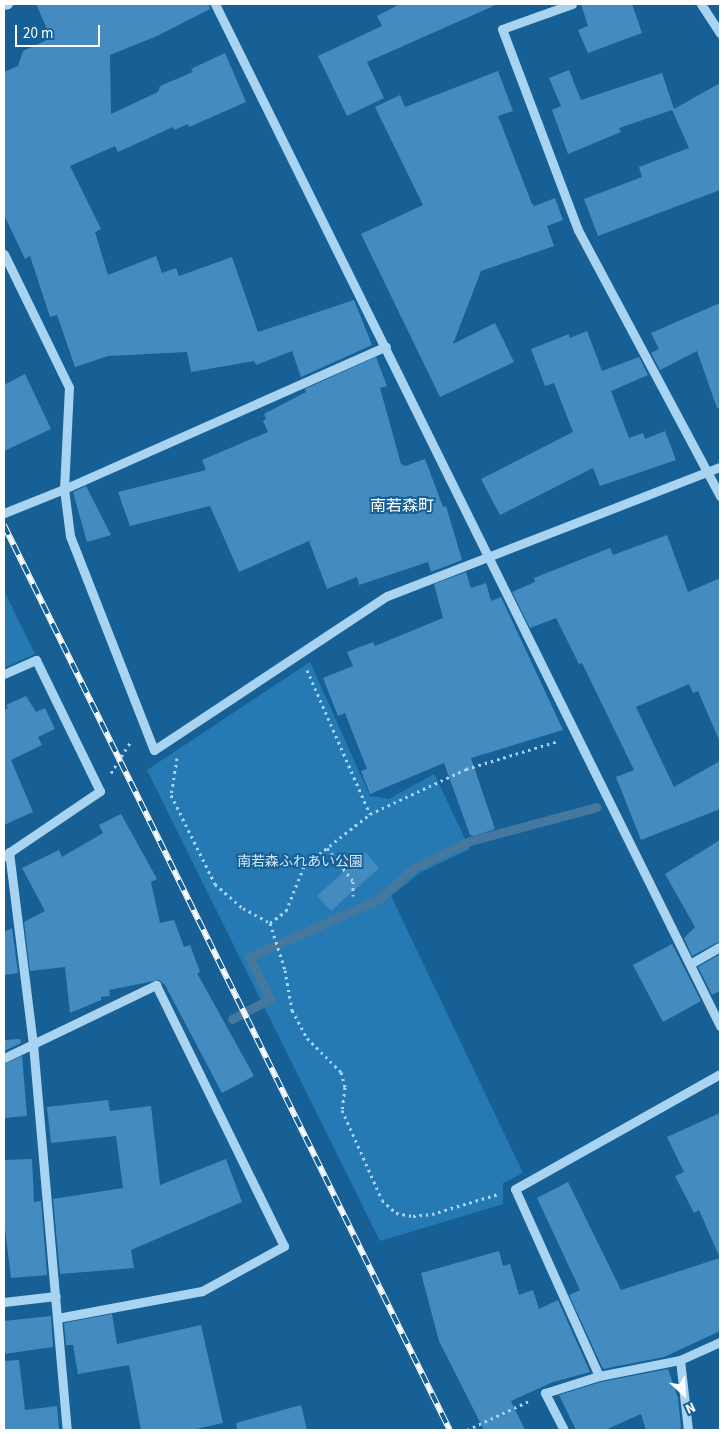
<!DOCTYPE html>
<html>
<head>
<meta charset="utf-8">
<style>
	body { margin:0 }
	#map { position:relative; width:724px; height:1434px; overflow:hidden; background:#176096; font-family:"Source Sans 3","Noto Sans JP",sans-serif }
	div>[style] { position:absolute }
	.green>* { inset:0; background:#267ab3 }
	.stream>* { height:9px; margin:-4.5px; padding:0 4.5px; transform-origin:4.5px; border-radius:4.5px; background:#44789e }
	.building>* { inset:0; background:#448cbf }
	.path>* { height:3px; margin-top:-1.5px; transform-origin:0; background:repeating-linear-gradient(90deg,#a9d4f1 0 2.5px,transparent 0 6.5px) }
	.minor>* { height:9px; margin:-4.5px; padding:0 4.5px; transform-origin:4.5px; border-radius:4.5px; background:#a9d4f1 }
	.rail>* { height:5.5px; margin-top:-2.75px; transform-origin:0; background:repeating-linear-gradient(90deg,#176096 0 11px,#fff 0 22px); box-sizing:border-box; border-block:1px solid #fff }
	span { translate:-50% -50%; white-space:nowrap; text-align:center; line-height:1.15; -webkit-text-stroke:4px #176096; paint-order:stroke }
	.park-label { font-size:14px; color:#d0eafc }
	.quarter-label { font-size:16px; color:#fff }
	.frame { position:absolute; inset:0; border:5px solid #fff; pointer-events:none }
	.north { position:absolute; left:659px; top:1369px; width:50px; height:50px; -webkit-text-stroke:4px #176096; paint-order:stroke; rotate:155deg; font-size:14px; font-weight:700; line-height:20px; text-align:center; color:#fff }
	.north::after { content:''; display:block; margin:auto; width:18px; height:22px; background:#fff; clip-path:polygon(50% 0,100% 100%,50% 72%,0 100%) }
	.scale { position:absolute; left:15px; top:25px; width:85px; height:22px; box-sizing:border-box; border:2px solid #fff; border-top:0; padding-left:6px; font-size:15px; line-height:18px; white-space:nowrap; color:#fff; -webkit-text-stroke:4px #176096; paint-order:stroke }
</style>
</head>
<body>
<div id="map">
	<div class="green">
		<div style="clip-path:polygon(4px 591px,35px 654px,4px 668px)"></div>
		<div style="clip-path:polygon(310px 662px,370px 796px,389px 799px,434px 774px,470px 849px,421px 872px,391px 896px,523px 1173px,503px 1183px,503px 1204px,380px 1241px,147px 770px)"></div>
	</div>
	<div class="stream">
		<div style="left:232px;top:1019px;width:43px;rotate:-27.8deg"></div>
		<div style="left:270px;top:999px;width:47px;rotate:-116.6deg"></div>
		<div style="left:249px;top:957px;width:142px;rotate:-24deg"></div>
		<div style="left:379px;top:899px;width:48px;rotate:-41.6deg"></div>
		<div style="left:415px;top:867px;width:61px;rotate:-25.3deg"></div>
		<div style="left:470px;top:841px;width:131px;rotate:-15deg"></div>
	</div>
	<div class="building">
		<div style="clip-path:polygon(36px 4px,209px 4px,210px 9px,157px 36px,110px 55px,111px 114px,158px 92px,160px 86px,193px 72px,191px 69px,225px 53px,246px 102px,189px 127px,188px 124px,174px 130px,173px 127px,118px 152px,115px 146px,70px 166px,101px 229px,95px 232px,108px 275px,156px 256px,162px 273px,176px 268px,179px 276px,232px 257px,258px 332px,354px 300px,372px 345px,301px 377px,292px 351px,256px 365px,254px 361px,191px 372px,187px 352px,108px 356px,75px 367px,57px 315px,50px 317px,30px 256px,25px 259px,4px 215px,4px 72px,18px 66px,23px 51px,51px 38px)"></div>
		<div style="clip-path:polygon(400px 4px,498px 4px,367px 62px,384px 98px,347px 116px,318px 56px,382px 26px,377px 16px)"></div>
		<div style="clip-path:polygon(581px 4px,632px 4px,642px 33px,588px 53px,578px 30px,588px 26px)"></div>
		<div style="clip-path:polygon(569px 70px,581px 100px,662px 73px,674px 109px,720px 83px,720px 190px,598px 236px,584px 199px,642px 177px,639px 167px,689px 148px,672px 110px,619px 128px,621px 132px,568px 154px,552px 110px,561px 106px,549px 78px)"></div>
		<div style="clip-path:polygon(498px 71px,513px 111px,498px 116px,532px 204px,535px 206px,555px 198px,563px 220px,547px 226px,554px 246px,481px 271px,453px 344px,495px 323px,514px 362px,440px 397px,361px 234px,423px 205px,375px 107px,400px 95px,405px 107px)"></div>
		<div style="clip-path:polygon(720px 303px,720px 408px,717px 408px,697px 351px,660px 370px,651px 353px,659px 349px,651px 333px)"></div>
		<div style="clip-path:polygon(587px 331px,602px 371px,639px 357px,648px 375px,611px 391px,629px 438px,643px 433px,645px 439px,665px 431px,676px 460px,600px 486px,593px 468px,500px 515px,481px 479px,573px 432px,554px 383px,545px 386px,531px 349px,569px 334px,570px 338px)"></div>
		<div style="clip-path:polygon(376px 357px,387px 386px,380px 388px,401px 464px,405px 466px,425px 459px,443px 507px,446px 506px,462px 560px,431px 572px,428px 562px,359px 585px,357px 577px,327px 589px,309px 541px,239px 572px,210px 506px,130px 526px,118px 492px,206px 470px,202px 460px,268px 432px,263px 421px,266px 419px,264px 414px,306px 392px,305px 389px)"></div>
		<div style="clip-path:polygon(25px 374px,51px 429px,4px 451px,4px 385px)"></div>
		<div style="clip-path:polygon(86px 486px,111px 535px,87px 542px,73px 492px)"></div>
		<div style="clip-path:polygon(667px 535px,688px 592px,720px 578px,720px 742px,698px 691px,693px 693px,689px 684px,636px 707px,674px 787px,720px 761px,720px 809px,641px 840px,616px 777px,634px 770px,582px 663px,579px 664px,556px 618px,530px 628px,512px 592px,535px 582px,534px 578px,610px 548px,613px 555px)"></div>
		<div style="clip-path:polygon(466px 572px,471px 588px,486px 583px,491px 601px,501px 597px,563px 730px,471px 758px,495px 829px,474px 836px,470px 835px,444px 763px,370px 794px,361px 771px,367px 769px,345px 713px,338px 716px,323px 678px,353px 666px,347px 652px,373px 642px,375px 646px,443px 618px,434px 584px)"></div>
		<div style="clip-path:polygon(26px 696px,36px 712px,45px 708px,55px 729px,38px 737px,42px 745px,11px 760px,33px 812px,4px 825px,4px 710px,8px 708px,6px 705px)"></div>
		<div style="clip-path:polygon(121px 814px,157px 879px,151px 882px,160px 923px,174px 920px,184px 947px,190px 945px,200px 972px,197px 973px,254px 1076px,222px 1093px,165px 985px,159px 980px,109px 990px,110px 996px,101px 997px,101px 1000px,70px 1013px,65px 967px,30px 971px,24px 922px,45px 911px,22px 868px,59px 850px,62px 857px,103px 833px,99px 825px)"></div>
		<div style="clip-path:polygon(720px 840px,720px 941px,692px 956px,684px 938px,695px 927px,665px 874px)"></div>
		<div style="clip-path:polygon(365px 852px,379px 868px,331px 911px,317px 896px)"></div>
		<div style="clip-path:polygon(12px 928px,18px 973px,4px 975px,4px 932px)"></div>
		<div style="clip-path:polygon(672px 944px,701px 1001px,663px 1022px,633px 965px)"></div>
		<div style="clip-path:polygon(720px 954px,720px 991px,712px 995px,698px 967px)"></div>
		<div style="clip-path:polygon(20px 1039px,21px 1043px,4px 1051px,4px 1040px)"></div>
		<div style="clip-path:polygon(22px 1056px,27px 1116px,4px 1118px,4px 1064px)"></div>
		<div style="clip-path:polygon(108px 1100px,110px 1111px,151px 1106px,160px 1185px,226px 1159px,242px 1202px,131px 1250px,134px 1268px,60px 1274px,53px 1199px,123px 1188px,116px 1136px,51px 1143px,47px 1107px)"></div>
		<div style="clip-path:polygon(720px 1113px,720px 1331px,664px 1357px,603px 1369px,569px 1295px,580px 1290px,537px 1198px,568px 1182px,621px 1290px,720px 1258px,699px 1210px,694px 1213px,675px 1176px,684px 1172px,667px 1137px)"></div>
		<div style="clip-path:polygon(32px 1159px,34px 1202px,41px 1201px,47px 1275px,11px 1278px,4px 1220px,4px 1160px)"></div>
		<div style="clip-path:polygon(499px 1251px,503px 1266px,510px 1264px,519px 1295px,533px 1290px,539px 1309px,558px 1300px,590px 1372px,553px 1382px,511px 1401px,525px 1430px,484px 1430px,439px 1341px,421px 1273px)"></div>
		<div style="clip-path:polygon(112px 1314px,117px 1344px,201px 1325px,223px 1423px,191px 1430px,141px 1430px,129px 1365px,78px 1374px,73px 1345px,66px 1345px,64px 1323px)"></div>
		<div style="clip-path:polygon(51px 1316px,53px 1347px,4px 1354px,4px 1321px)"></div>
		<div style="clip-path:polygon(19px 1360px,25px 1410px,57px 1406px,59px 1430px,4px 1430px,4px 1361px)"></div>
		<div style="clip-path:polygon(668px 1369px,678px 1398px,681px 1428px,675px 1430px,646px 1430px,641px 1414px,605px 1430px,576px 1430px,559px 1395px,601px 1382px)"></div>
		<div style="clip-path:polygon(301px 1405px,307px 1430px,237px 1430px,236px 1423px)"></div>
	</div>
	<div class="path">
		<div style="left:307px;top:670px;width:157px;rotate:66.4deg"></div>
		<div style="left:177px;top:758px;width:37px;rotate:99deg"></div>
		<div style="left:171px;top:795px;width:99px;rotate:63.7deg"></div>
		<div style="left:215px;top:884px;width:37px;rotate:41deg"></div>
		<div style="left:243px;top:908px;width:31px;rotate:29deg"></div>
		<div style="left:270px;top:923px;width:49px;rotate:72.3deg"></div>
		<div style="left:285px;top:970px;width:41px;rotate:80.1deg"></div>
		<div style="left:292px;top:1010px;width:32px;rotate:62deg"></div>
		<div style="left:307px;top:1038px;width:48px;rotate:45deg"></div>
		<div style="left:341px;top:1072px;width:16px;rotate:75deg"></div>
		<div style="left:345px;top:1087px;width:23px;rotate:97deg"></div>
		<div style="left:342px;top:1110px;width:98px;rotate:66deg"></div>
		<div style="left:382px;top:1200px;width:19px;rotate:43deg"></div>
		<div style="left:396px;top:1213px;width:17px;rotate:10deg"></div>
		<div style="left:413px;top:1216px;width:19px;rotate:-6deg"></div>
		<div style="left:432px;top:1214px;width:69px;rotate:-16.9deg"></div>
		<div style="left:111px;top:773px;width:36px;rotate:-58deg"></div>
		<div style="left:327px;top:848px;width:42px;rotate:51.8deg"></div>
		<div style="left:353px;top:881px;width:15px;rotate:90deg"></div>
		<div style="left:270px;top:923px;width:20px;rotate:-37deg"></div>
		<div style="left:286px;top:911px;width:48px;rotate:-68.2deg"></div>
		<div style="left:304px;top:866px;width:84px;rotate:-38.2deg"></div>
		<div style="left:370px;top:814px;width:106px;rotate:-25.1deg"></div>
		<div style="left:466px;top:769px;width:96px;rotate:-16.9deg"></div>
		<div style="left:467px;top:1430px;width:68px;rotate:-25.1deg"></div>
	</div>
	<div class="minor">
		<div style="left:215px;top:4px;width:1140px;rotate:63.7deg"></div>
		<div style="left:572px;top:4px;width:74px;rotate:160.3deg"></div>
		<div style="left:502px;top:29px;width:215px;rotate:69.3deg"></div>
		<div style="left:578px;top:230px;width:302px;rotate:61.9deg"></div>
		<div style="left:701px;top:4px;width:35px;rotate:57deg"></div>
		<div style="left:4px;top:5px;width:4px;rotate:-14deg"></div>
		<div style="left:4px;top:254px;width:148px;rotate:64deg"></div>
		<div style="left:69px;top:387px;width:102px;rotate:92.8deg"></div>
		<div style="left:64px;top:489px;width:47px;rotate:82.7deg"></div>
		<div style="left:70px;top:536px;width:230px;rotate:68.6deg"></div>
		<div style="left:154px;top:750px;width:279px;rotate:-33.5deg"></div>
		<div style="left:387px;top:596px;width:357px;rotate:-21.2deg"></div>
		<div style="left:4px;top:513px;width:65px;rotate:-21.8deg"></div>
		<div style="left:64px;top:489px;width:352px;rotate:-23.9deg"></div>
		<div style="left:4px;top:674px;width:35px;rotate:-24deg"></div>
		<div style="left:36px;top:660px;width:146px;rotate:64deg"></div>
		<div style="left:100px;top:791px;width:116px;rotate:145.9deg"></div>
		<div style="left:9px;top:852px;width:193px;rotate:82.9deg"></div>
		<div style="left:33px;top:1044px;width:387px;rotate:85deg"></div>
		<div style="left:690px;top:964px;width:34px;rotate:-30deg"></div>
		<div style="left:4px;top:1058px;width:169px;rotate:-25.7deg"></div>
		<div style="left:156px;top:985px;width:291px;rotate:63.9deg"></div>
		<div style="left:284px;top:1246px;width:94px;rotate:151.2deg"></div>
		<div style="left:202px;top:1291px;width:147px;rotate:169.4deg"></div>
		<div style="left:720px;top:1074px;width:235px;rotate:150.7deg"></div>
		<div style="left:515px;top:1189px;width:205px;rotate:65.8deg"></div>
		<div style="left:599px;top:1376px;width:83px;rotate:-11.2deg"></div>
		<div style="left:680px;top:1360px;width:44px;rotate:-24.2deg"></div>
		<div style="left:4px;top:1302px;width:52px;rotate:-6.6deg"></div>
		<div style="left:680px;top:1360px;width:70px;rotate:83.5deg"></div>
		<div style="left:564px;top:1430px;width:42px;rotate:-117.2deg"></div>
		<div style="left:545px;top:1393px;width:57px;rotate:-17.5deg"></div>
	</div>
	<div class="rail">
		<div style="left:4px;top:525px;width:1009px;rotate:63.77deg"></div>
	</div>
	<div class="park-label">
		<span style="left:300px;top:862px">南若森ふれあい公園</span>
	</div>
	<div class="quarter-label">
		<span style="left:402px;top:506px">南若森町</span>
	</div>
	<div class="frame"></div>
	<div class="north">N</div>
	<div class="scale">20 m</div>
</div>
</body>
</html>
